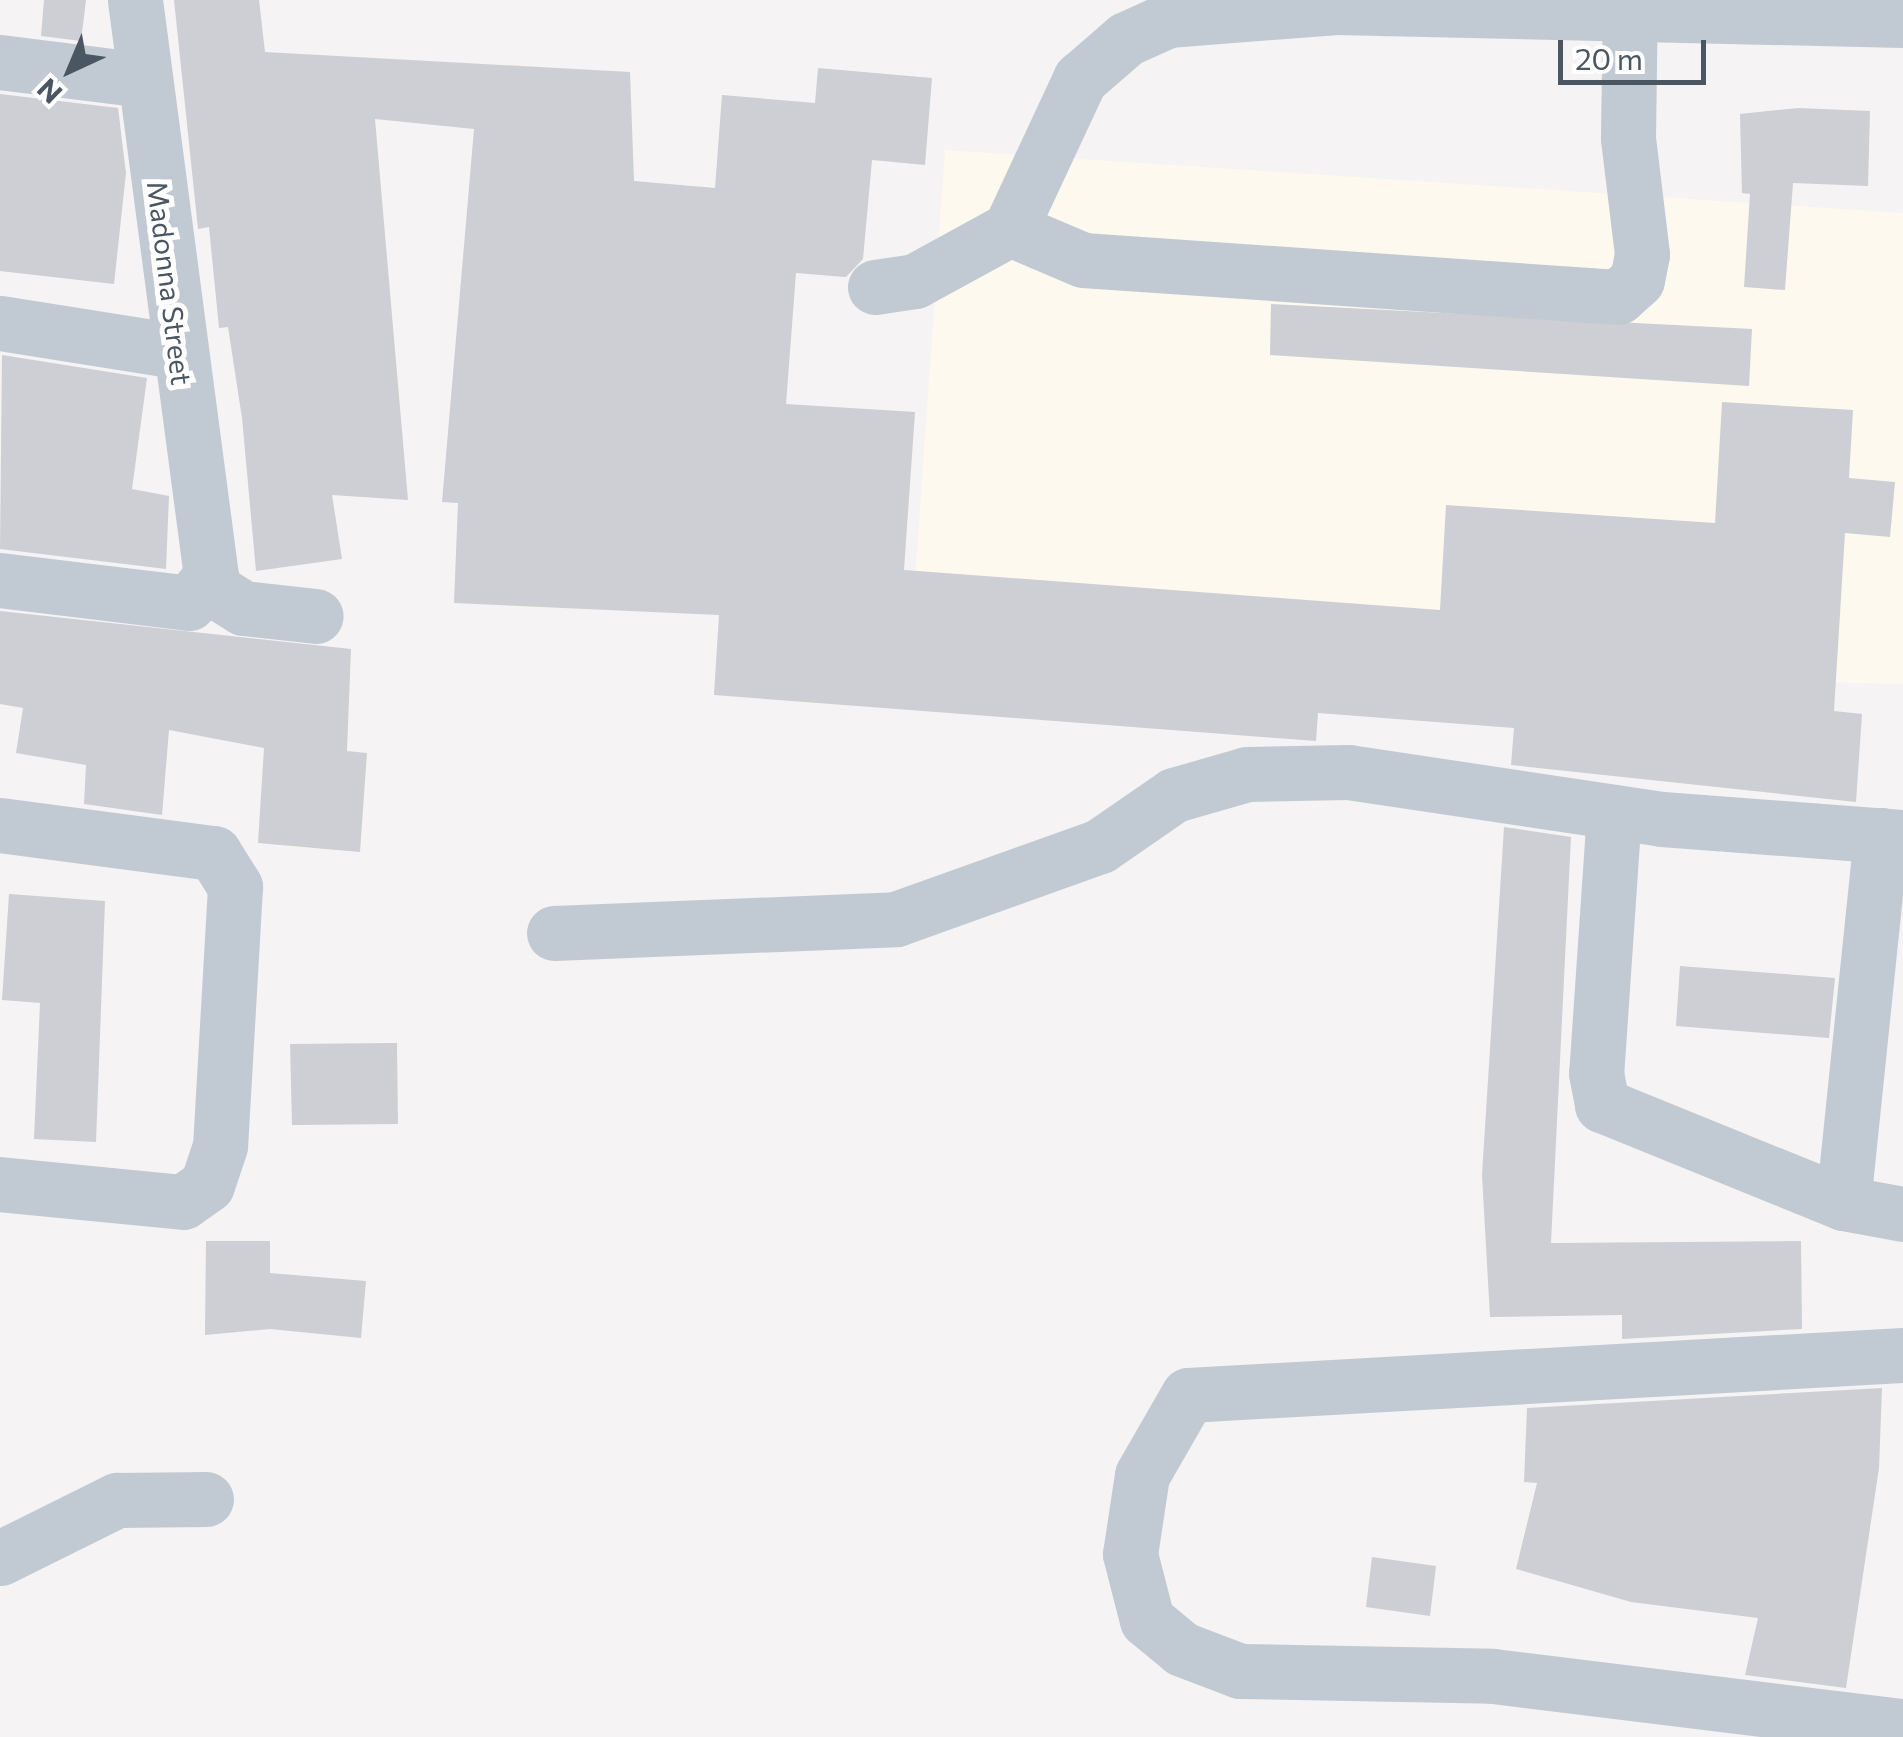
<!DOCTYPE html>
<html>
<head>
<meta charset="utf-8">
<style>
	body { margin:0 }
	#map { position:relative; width:1903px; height:1737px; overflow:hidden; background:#f5f3f3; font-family:Commissioner,sans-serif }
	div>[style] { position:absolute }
	.commercial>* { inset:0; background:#fdf9ef }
	.building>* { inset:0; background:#cdcfd5 }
	.minor>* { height:55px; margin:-27.5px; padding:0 27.5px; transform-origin:27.5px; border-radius:27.5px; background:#c1cad2 }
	span { translate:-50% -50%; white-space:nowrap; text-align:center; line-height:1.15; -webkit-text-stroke:10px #fff; paint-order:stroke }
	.street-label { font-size:28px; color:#4a5661 }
	.north { position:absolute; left:20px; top:20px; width:100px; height:100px; -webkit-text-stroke:8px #fff; paint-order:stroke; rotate:224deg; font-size:28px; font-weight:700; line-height:40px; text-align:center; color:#4a5661 }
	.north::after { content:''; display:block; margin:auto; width:35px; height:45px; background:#4a5661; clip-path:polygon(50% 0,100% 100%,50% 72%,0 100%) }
	.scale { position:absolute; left:1558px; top:40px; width:148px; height:45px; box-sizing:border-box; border:5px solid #4a5661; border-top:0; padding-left:12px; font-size:30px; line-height:35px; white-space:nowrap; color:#4a5661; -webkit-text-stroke:8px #fff; paint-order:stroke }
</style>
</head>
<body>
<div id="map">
	<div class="commercial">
		<div style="clip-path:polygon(945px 150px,1903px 213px,1903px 684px,1383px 673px,911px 638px)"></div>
	</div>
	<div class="building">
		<div style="clip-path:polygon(44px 0,86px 0,81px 41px,41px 36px)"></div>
		<div style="clip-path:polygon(174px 0,259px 0,265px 52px,630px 72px,634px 181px,715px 188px,722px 95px,815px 103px,818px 68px,932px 78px,925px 165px,872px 160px,863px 259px,846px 277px,796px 273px,786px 404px,915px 412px,904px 570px,1440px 610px,1446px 505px,1715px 523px,1722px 402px,1853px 410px,1849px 478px,1895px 482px,1890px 537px,1845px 533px,1834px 711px,1862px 714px,1856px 802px,1511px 765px,1514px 728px,1318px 713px,1316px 741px,714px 695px,719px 615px,454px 603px,458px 503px,442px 502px,474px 129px,375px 119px,408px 500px,332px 495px,342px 559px,256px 571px,242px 418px,228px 327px,219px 328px,209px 227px,198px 229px)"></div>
		<div style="clip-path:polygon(0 94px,118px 108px,126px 173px,114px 284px,0 271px)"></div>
		<div style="clip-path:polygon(1798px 108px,1870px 111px,1868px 186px,1793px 183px,1785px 290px,1744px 287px,1750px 194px,1742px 193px,1740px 114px)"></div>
		<div style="clip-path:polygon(1271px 304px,1752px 329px,1749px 386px,1270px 355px)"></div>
		<div style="clip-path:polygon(2px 355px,147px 378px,132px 489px,169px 496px,166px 569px,0 549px)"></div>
		<div style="clip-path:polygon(0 611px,351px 649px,347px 751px,367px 753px,360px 852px,258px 843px,264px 748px,169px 730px,162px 815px,84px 804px,86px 765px,16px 753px,23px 708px,0 704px)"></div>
		<div style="clip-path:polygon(1504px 827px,1571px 837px,1551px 1243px,1801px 1241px,1802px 1329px,1622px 1339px,1622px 1315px,1490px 1317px,1482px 1175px)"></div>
		<div style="clip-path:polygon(9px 894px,105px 901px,96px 1142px,34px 1139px,40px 1003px,2px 1000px)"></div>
		<div style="clip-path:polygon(1680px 966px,1835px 978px,1829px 1038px,1676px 1026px)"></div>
		<div style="clip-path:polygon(397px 1043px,398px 1124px,292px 1125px,290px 1044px)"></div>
		<div style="clip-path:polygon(206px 1241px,270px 1241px,270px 1273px,366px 1281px,361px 1338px,270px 1329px,205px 1335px)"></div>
		<div style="clip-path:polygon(1882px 1388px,1879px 1468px,1846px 1688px,1745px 1675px,1758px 1618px,1631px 1602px,1516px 1569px,1537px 1483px,1524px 1482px,1527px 1408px)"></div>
		<div style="clip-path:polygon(1372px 1557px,1436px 1566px,1430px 1616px,1366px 1607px)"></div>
	</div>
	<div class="minor">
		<div style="left:0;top:62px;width:145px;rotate:7.1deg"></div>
		<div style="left:1010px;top:229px;width:79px;rotate:23deg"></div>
		<div style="left:1083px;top:260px;width:536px;rotate:3.96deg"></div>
		<div style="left:1618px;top:297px;width:25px;rotate:-42deg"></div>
		<div style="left:1637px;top:280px;width:26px;rotate:-79deg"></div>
		<div style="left:1642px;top:254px;width:117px;rotate:-96.9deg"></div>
		<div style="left:1628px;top:138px;width:138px;rotate:-89.2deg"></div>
		<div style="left:875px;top:287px;width:40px;rotate:-8.5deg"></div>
		<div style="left:915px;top:281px;width:108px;rotate:-28.7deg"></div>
		<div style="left:1010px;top:229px;width:166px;rotate:-65deg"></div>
		<div style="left:1080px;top:79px;width:61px;rotate:-41deg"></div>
		<div style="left:1126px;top:39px;width:46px;rotate:-24.3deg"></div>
		<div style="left:1168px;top:20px;width:169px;rotate:-4.4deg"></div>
		<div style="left:1336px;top:7px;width:567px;rotate:1.31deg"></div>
		<div style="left:0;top:323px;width:179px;rotate:9deg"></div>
		<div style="left:0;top:580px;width:190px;rotate:6.9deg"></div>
		<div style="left:189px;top:603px;width:35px;rotate:-51deg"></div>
		<div style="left:211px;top:576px;width:581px;rotate:-97.52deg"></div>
		<div style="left:208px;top:586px;width:41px;rotate:32.2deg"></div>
		<div style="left:243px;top:608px;width:73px;rotate:6.3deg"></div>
		<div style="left:1614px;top:812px;width:262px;rotate:93.9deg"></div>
		<div style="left:1596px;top:1073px;width:33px;rotate:79deg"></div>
		<div style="left:1602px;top:1105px;width:260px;rotate:22.1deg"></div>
		<div style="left:1843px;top:1203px;width:61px;rotate:10.4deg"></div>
		<div style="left:0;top:825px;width:216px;rotate:7.5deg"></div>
		<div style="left:214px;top:853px;width:40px;rotate:58deg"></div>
		<div style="left:235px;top:887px;width:259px;rotate:93.3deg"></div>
		<div style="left:220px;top:1146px;width:41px;rotate:108.4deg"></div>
		<div style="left:207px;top:1185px;width:29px;rotate:145deg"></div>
		<div style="left:183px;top:1202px;width:184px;rotate:-174.4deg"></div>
		<div style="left:554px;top:933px;width:342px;rotate:-2.3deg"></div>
		<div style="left:896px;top:919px;width:217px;rotate:-19.7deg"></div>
		<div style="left:1100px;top:846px;width:90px;rotate:-34.6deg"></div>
		<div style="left:1174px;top:795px;width:76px;rotate:-16deg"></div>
		<div style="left:1247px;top:774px;width:101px;rotate:-1.1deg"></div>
		<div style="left:1348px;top:772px;width:317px;rotate:8.5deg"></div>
		<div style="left:1662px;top:819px;width:242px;rotate:4.3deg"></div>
		<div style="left:1843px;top:1203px;width:370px;rotate:-84.1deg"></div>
		<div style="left:1903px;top:1355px;width:716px;rotate:176.8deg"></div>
		<div style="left:1188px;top:1395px;width:92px;rotate:119.9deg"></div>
		<div style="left:1142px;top:1475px;width:80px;rotate:98.6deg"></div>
		<div style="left:1130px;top:1554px;width:68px;rotate:75.6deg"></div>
		<div style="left:1147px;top:1620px;width:45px;rotate:39.6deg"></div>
		<div style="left:1182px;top:1649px;width:62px;rotate:20.8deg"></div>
		<div style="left:1240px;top:1671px;width:253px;rotate:1.1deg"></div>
		<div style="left:1493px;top:1676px;width:413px;rotate:7deg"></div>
		<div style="left:0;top:1558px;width:131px;rotate:-26.4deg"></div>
		<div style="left:117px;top:1500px;width:89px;rotate:-0.6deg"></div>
	</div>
	<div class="street-label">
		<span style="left:170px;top:283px;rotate:83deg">Madonna Street</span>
	</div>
	<div class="north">N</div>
	<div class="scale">20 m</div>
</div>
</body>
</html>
